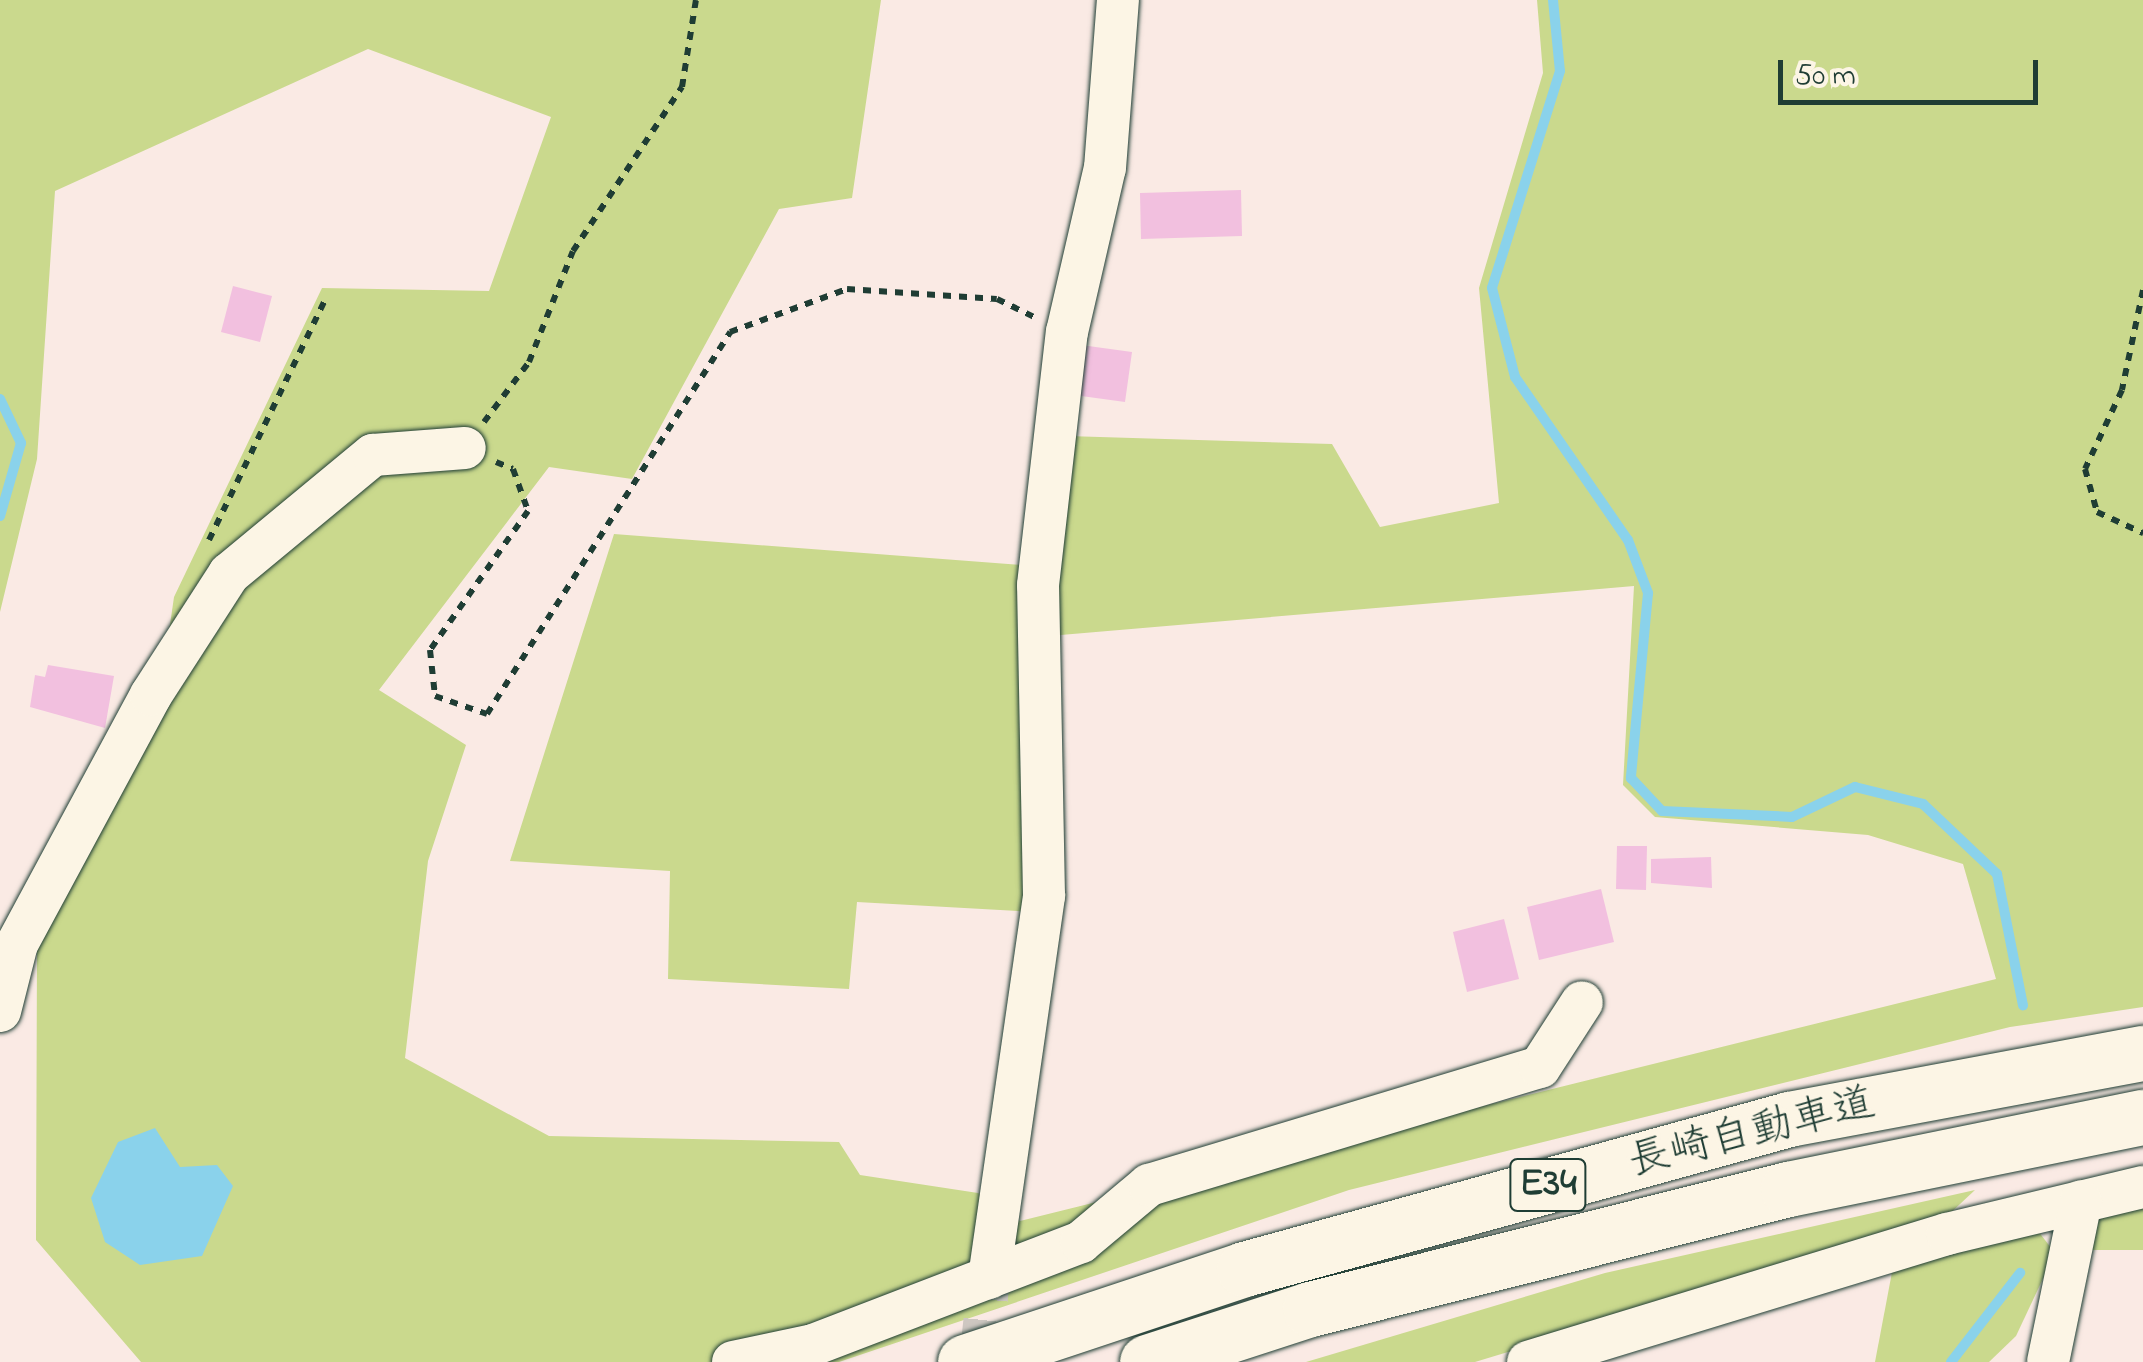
<!DOCTYPE html>
<html>
<head>
<meta charset="utf-8">
<style>
	body { margin:0 }
	#map { position:relative; width:2143px; height:1362px; overflow:hidden; background:#faeae4; font-family:"Indie Flower","Klee One",sans-serif }
	div>[style] { position:absolute }
	.green>* { inset:0; background:#cad98d }
	.water>* { inset:0; background:#8ad2eb }
	.stream>* { height:10px; margin:-5px; padding:0 5px; transform-origin:5px; border-radius:5px; background:#8ad2eb }
	.building>* { inset:0; background:#f2c0df }
	.minor-tunnel>* { height:42px; margin-top:-21px; transform-origin:0; background:repeating-linear-gradient(90deg,#cec7c1 0 42px,transparent 0 63px) }
	.path>* { height:6px; margin-top:-3px; transform-origin:0; background:repeating-linear-gradient(90deg,#1f3d34 0 8px,transparent 0 16px) }
	.roads { filter:drop-shadow(0 0 2px #1f3d34) drop-shadow(0 0 2px #1f3d34) }
	.minor>* { height:42px; margin:-21px; padding:0 21px; transform-origin:21px; border-radius:21px; background:#fcf5e5 }
	.highway>* { height:55px; margin:-27.5px; padding:0 27.5px; transform-origin:27.5px; border-radius:27.5px; background:#fcf5e5 }
	span { translate:-50% -50%; white-space:nowrap; text-align:center; line-height:1.15; -webkit-text-stroke:8px #fcf5e5; paint-order:stroke }
	.shield-label span { padding:2px 8px; background:#fcf5e5; border:2px solid; border-radius:8px; -webkit-text-stroke-width:0 }
	.shield-label { font-size:40px; color:#1f3d34; font-weight:700 }
	.street-label { font-size:42px; color:#1f3d34 }
	.scale { position:absolute; left:1778px; top:60px; width:260px; height:45px; box-sizing:border-box; border:5px solid #1f3d34; border-top:0; padding-left:12px; font-size:30px; line-height:35px; white-space:nowrap; color:#1f3d34; -webkit-text-stroke:8px #fcf5e5; paint-order:stroke }
</style>
</head>
<body>
<div id="map">
	<div class="green">
		<div style="clip-path:polygon(0 0,881px 0,852px 198px,779px 209px,632px 479px,549px 467px,379px 690px,466px 745px,428px 861px,405px 1058px,549px 1136px,839px 1142px,860px 1175px,978px 1193px,1020px 1221px,1996px 979px,1963px 864px,1868px 835px,1655px 817px,1623px 785px,1634px 586px,1049px 636px,1036px 912px,857px 902px,849px 989px,668px 979px,670px 871px,510px 861px,614px 534px,1048px 567px,1067px 436px,1332px 444px,1380px 527px,1499px 503px,1479px 288px,1543px 73px,1537px 0,2143px 0,2143px 1007px,2010px 1027px,1349px 1190px,839px 1362px,141px 1362px,36px 1240px,37px 947px,158px 708px,174px 597px,322px 288px,489px 291px,551px 117px,368px 49px,55px 191px,37px 459px,0 612px)"></div>
		<div style="clip-path:polygon(1975px 1190px,1944px 1219px,1475px 1362px,1306px 1362px,1605px 1273px)"></div>
		<div style="clip-path:polygon(2143px 1203px,2143px 1250px,2088px 1250px,2098px 1212px)"></div>
		<div style="clip-path:polygon(2038px 1231px,2055px 1253px,2016px 1336px,1989px 1362px,1875px 1362px,1893px 1267px)"></div>
	</div>
	<div class="water">
		<div style="clip-path:polygon(155px 1128px,180px 1167px,217px 1165px,233px 1186px,202px 1256px,140px 1265px,105px 1242px,91px 1198px,118px 1142px)"></div>
	</div>
	<div class="stream">
		<div style="left:1553px;top:0;width:71px;rotate:84.4deg"></div>
		<div style="left:1560px;top:71px;width:227px;rotate:107.4deg"></div>
		<div style="left:1492px;top:288px;width:92px;rotate:75.5deg"></div>
		<div style="left:1515px;top:377px;width:198px;rotate:55.3deg"></div>
		<div style="left:1628px;top:540px;width:57px;rotate:69.3deg"></div>
		<div style="left:1648px;top:593px;width:186px;rotate:95.3deg"></div>
		<div style="left:1631px;top:778px;width:45px;rotate:46.8deg"></div>
		<div style="left:1662px;top:811px;width:130px;rotate:2.6deg"></div>
		<div style="left:1792px;top:817px;width:70px;rotate:-25.5deg"></div>
		<div style="left:1855px;top:787px;width:70px;rotate:14deg"></div>
		<div style="left:1923px;top:804px;width:102px;rotate:43.4deg"></div>
		<div style="left:1997px;top:874px;width:134px;rotate:78.8deg"></div>
		<div style="left:0;top:399px;width:49px;rotate:64.5deg"></div>
		<div style="left:21px;top:443px;width:76px;rotate:106deg"></div>
		<div style="left:1951px;top:1362px;width:113px;rotate:-52.2deg"></div>
	</div>
	<div class="building">
		<div style="clip-path:polygon(1241px 190px,1242px 236px,1141px 239px,1140px 193px)"></div>
		<div style="clip-path:polygon(233px 286px,272px 296px,260px 342px,221px 332px)"></div>
		<div style="clip-path:polygon(1081px 345px,1132px 352px,1125px 402px,1074px 395px)"></div>
		<div style="clip-path:polygon(48px 665px,114px 676px,105px 728px,30px 707px,35px 675px,45px 677px)"></div>
		<div style="clip-path:polygon(1617px 846px,1647px 846px,1646px 890px,1616px 889px)"></div>
		<div style="clip-path:polygon(1711px 857px,1712px 888px,1651px 883px,1651px 859px)"></div>
		<div style="clip-path:polygon(1601px 889px,1614px 942px,1539px 960px,1527px 907px)"></div>
		<div style="clip-path:polygon(1504px 919px,1519px 979px,1467px 992px,1453px 932px)"></div>
	</div>
	<div class="minor-tunnel">
		<div style="left:980px;top:1362px;width:84px;rotate:-83.9deg"></div>
	</div>
	<div class="path">
		<div style="left:2143px;top:290px;width:102px;rotate:101.9deg"></div>
		<div style="left:2122px;top:390px;width:87px;rotate:115.1deg"></div>
		<div style="left:2085px;top:469px;width:45px;rotate:74.4deg"></div>
		<div style="left:2097px;top:512px;width:51px;rotate:24.5deg"></div>
		<div style="left:484px;top:422px;width:75px;rotate:-53.1deg"></div>
		<div style="left:529px;top:362px;width:119px;rotate:-68.4deg"></div>
		<div style="left:573px;top:251px;width:197px;rotate:-56.4deg"></div>
		<div style="left:682px;top:87px;width:88px;rotate:-80.9deg"></div>
		<div style="left:496px;top:462px;width:18px;rotate:22deg"></div>
		<div style="left:513px;top:469px;width:45px;rotate:70.3deg"></div>
		<div style="left:528px;top:511px;width:170px;rotate:125.2deg"></div>
		<div style="left:430px;top:650px;width:46px;rotate:83.8deg"></div>
		<div style="left:435px;top:696px;width:55px;rotate:19.1deg"></div>
		<div style="left:487px;top:714px;width:453px;rotate:-57.5deg"></div>
		<div style="left:730px;top:332px;width:125px;rotate:-20.2deg"></div>
		<div style="left:847px;top:289px;width:150px;rotate:3.8deg"></div>
		<div style="left:997px;top:299px;width:41px;rotate:25.9deg"></div>
		<div style="left:209px;top:540px;width:264px;rotate:-64.2deg"></div>
	</div>
	<div class="roads">
		<div class="minor">
			<div style="left:0;top:1011px;width:69px;rotate:-75.8deg"></div>
			<div style="left:17px;top:944px;width:283px;rotate:-61.7deg"></div>
			<div style="left:151px;top:695px;width:144px;rotate:-57.2deg"></div>
			<div style="left:229px;top:574px;width:187px;rotate:-39.6deg"></div>
			<div style="left:373px;top:455px;width:92px;rotate:-4.4deg"></div>
			<div style="left:989px;top:1278px;width:386px;rotate:-81.8deg"></div>
			<div style="left:1044px;top:896px;width:311px;rotate:-91.1deg"></div>
			<div style="left:1038px;top:585px;width:255px;rotate:-83.5deg"></div>
			<div style="left:1067px;top:332px;width:168px;rotate:-77deg"></div>
			<div style="left:1105px;top:168px;width:169px;rotate:-85.6deg"></div>
			<div style="left:733px;top:1362px;width:82px;rotate:-12deg"></div>
			<div style="left:813px;top:1345px;width:287px;rotate:-21deg"></div>
			<div style="left:1081px;top:1242px;width:89px;rotate:-40deg"></div>
			<div style="left:1149px;top:1185px;width:408px;rotate:-16.8deg"></div>
			<div style="left:1540px;top:1067px;width:77px;rotate:-57.1deg"></div>
			<div style="left:1528px;top:1362px;width:438px;rotate:-17deg"></div>
			<div style="left:1947px;top:1234px;width:202px;rotate:-13.5deg"></div>
			<div style="left:2048px;top:1362px;width:164px;rotate:-78.4deg"></div>
		</div>
		<div class="highway">
			<div style="left:965px;top:1362px;width:294px;rotate:-18.4deg"></div>
			<div style="left:1244px;top:1269px;width:565px;rotate:-15.39deg"></div>
			<div style="left:1789px;top:1119px;width:360px;rotate:-10.6deg"></div>
			<div style="left:1147px;top:1362px;width:171px;rotate:-18deg"></div>
			<div style="left:1310px;top:1309px;width:493px;rotate:-14.1deg"></div>
			<div style="left:1788px;top:1189px;width:362px;rotate:-11.5deg"></div>
		</div>
	</div>
	<div class="shield-label">
		<span style="left:1548px;top:1185px">E34</span>
	</div>
	<div class="street-label">
		<span style="left:1752px;top:1134px;rotate:-14deg">長崎自動車道</span>
	</div>
	<div class="scale">50 m</div>
</div>
</body>
</html>
